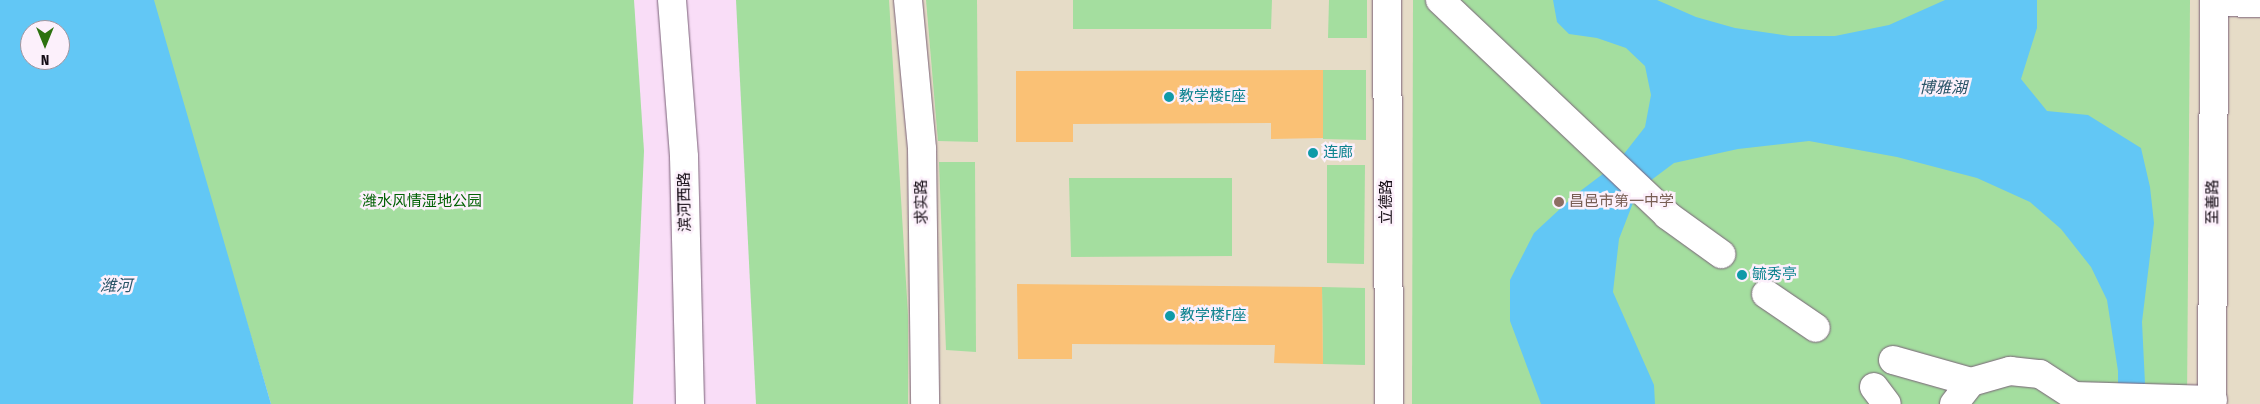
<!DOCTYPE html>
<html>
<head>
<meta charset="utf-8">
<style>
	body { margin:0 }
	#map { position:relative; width:2260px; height:404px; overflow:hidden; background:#f9ddf7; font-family:"Fira Sans Condensed","Noto Sans SC",sans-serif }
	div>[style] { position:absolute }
	.education>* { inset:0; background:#e6dcc7 }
	.green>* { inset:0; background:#a4de9f }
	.water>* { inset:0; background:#62c7f5 }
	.building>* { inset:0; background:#fac175 }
	.roads { filter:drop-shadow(0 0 1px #7a6178) drop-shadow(0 0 1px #7a6178) }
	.minor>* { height:28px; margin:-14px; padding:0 14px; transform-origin:14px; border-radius:14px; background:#fff }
	.dots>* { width:14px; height:14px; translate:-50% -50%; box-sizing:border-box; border:2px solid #fcf0fb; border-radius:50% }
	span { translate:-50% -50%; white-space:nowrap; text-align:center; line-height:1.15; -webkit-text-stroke:5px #fcf0fb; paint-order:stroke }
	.culture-label { font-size:15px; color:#0d838f }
	.left { translate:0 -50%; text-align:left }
	.park-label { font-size:15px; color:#006103 }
	.street-label { font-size:15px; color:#150c15 }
	.education-label { font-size:15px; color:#785e54 }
	.water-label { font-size:16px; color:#295467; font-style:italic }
	.north { position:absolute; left:20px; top:20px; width:50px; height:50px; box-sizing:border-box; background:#fcf0fb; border:1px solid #a0959f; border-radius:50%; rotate:180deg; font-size:14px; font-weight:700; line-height:20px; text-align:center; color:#150c15 }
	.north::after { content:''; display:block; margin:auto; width:18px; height:22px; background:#2d7210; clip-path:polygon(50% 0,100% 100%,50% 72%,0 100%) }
</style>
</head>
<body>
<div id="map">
	<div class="education">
		<div style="clip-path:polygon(849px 0,2260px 0,2260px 404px,869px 404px)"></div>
	</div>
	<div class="green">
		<div style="clip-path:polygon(151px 0,634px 0,644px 151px,633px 404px,271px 404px)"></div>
		<div style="clip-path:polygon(736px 0,889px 0,908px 315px,908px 404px,756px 404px)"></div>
		<div style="clip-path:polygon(926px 0,977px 0,978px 142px,938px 141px)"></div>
		<div style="clip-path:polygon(1073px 0,1272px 0,1271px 29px,1073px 29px)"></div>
		<div style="clip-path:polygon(1329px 0,1367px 0,1367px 38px,1328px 38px)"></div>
		<div style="clip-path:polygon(1413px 0,2190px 0,2187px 404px,1412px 404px)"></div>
		<div style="clip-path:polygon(1323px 70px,1366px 70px,1366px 140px,1323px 139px)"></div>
		<div style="clip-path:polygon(939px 162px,975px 162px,976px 352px,946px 350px)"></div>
		<div style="clip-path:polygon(1327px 165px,1365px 165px,1364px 264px,1327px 263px)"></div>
		<div style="clip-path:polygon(1069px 178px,1232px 178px,1232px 256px,1071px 257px)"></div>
		<div style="clip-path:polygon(1322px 287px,1365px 288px,1365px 365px,1323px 364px)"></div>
	</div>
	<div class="water">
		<div style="clip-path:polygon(evenodd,0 0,154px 0,271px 404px,0 404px,0 0,30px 30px,60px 30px,60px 60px,30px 60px,30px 30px)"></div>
		<div style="clip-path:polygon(1553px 0,1657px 0,1696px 17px,1735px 28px,1790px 36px,1835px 36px,1889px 25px,1945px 0,2037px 0,2037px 28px,2021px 79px,2047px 111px,2088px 115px,2141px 148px,2150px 187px,2154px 223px,2142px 322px,2146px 404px,2118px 404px,2118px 371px,2107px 300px,2091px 267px,2061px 229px,2030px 202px,1977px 178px,1897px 157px,1809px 141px,1738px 149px,1674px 163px,1638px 190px,1619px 239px,1613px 292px,1654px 385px,1655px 404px,1541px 404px,1510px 321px,1510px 280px,1534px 233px,1575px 195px,1616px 164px,1645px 127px,1651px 95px,1645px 66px,1626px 48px,1597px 38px,1569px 34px,1557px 22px)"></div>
	</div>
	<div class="building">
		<div style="clip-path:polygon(1323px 70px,1323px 138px,1271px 139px,1271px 123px,1073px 124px,1073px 142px,1016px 142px,1016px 71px)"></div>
		<div style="clip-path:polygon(1017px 284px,1322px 287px,1323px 364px,1274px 363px,1275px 345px,1072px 344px,1072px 359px,1018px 359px)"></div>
	</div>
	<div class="roads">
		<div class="minor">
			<div style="left:672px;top:0;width:157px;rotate:85.6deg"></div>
			<div style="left:684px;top:157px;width:247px;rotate:88.6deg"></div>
			<div style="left:908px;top:0;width:150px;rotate:84.6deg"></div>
			<div style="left:922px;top:149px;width:255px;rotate:89.3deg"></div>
			<div style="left:1387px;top:0;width:404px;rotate:89.7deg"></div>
			<div style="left:1440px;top:0;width:313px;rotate:43.4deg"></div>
			<div style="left:1667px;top:215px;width:67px;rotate:35.8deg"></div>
			<div style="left:2214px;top:2px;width:46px;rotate:1.2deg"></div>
			<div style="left:1766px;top:294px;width:60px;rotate:34.2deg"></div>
			<div style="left:1893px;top:360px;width:81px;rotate:15.8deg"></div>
			<div style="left:1874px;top:387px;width:21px;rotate:53deg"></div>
			<div style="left:1954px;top:404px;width:28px;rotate:-52deg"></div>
			<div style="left:1971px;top:382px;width:41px;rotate:-15.8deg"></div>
			<div style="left:2010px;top:371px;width:30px;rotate:6deg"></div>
			<div style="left:2040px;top:374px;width:40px;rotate:32.9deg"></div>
			<div style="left:2074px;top:396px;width:139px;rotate:1.6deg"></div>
			<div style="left:2212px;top:404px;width:404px;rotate:-89.7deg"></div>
		</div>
	</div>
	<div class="dots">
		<div style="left:1169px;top:97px;background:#0f9aa8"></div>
		<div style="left:1313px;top:153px;background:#0f9aa8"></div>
		<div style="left:1559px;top:202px;background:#8d6e63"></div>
		<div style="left:1742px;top:275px;background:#0f9aa8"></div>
		<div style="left:1170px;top:316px;background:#0f9aa8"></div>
	</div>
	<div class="culture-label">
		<span class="left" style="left:1179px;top:97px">教学楼E座</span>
		<span class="left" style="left:1323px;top:153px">连廊</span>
		<span class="left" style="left:1752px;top:275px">毓秀亭</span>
		<span class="left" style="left:1180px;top:316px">教学楼F座</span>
	</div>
	<div class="park-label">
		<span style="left:422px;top:202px">潍水风情湿地公园</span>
	</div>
	<div class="street-label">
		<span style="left:685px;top:202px;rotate:-91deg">滨河西路</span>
		<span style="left:922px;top:202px;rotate:-91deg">求实路</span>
		<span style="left:1387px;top:202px;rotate:-90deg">立德路</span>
		<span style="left:2213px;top:202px;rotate:-90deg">至善路</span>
	</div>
	<div class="education-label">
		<span class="left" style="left:1569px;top:202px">昌邑市第一中学</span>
	</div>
	<div class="water-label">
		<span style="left:1943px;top:88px">博雅湖</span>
		<span style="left:116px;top:286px">潍河</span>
	</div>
	<div class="north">N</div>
</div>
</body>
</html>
